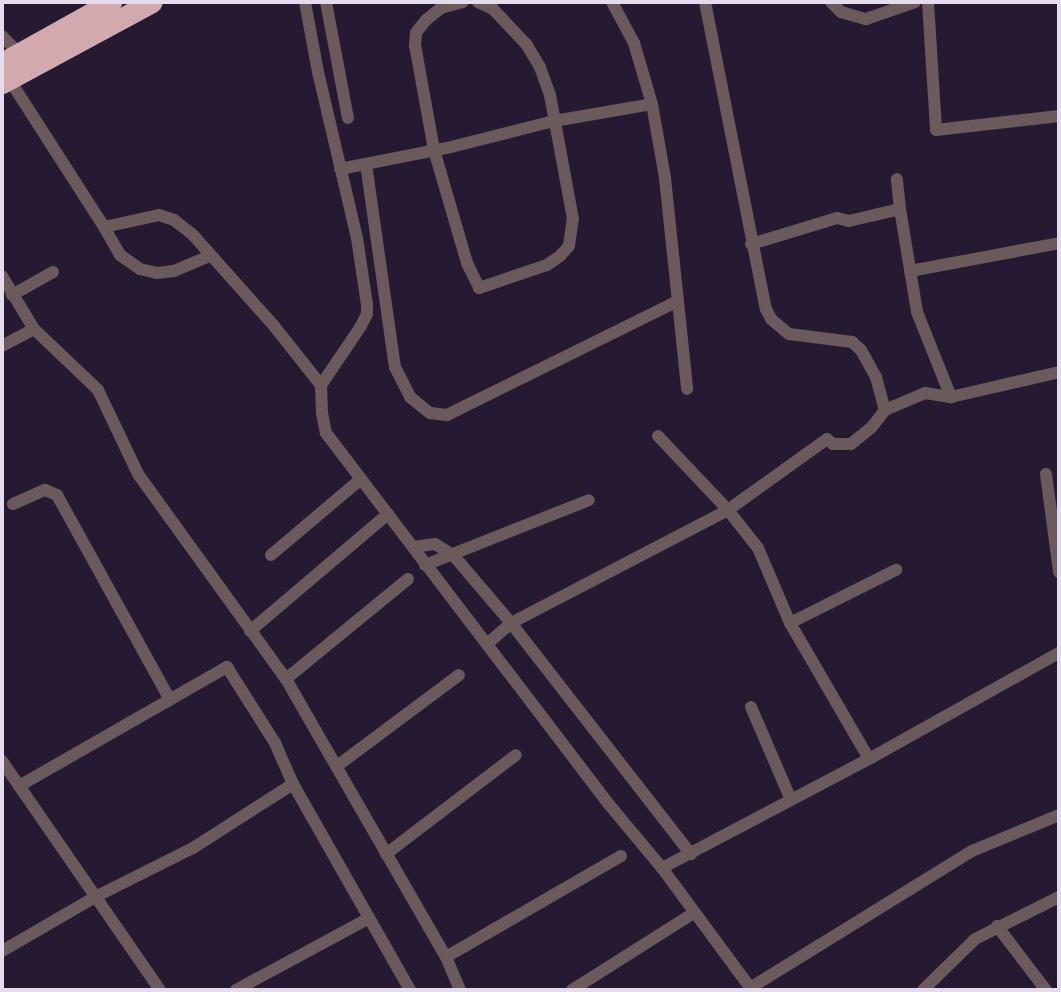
<!DOCTYPE html>
<html>
<head>
<meta charset="utf-8">
<style>
	body { margin:0 }
	#map { position:relative; width:1061px; height:992px; overflow:hidden; background:#261a33; font-family:Lato,sans-serif }
	div>[style] { position:absolute }
	.street>* { height:12px; margin:-6px; padding:0 6px; transform-origin:6px; border-radius:6px; background:#6a5a5b }
	.highway>* { height:21px; margin:-10.5px; padding:0 10.5px; transform-origin:10.5px; border-radius:10.5px; background:#d2aaae }
	span { translate:-50% -50%; white-space:nowrap; text-align:center; line-height:1.15; -webkit-text-stroke:6px #1c1128; paint-order:stroke }
	.frame { position:absolute; inset:0; border:4px solid #e4dced; pointer-events:none }
</style>
</head>
<body>
<div id="map">
	<div class="street">
		<div style="left:305px;top:2px;width:71px;rotate:79.5deg"></div>
		<div style="left:318px;top:72px;width:171px;rotate:76.8deg"></div>
		<div style="left:357px;top:238px;width:68px;rotate:81.5deg"></div>
		<div style="left:367px;top:305px;width:9px;rotate:90deg"></div>
		<div style="left:367px;top:314px;width:13px;rotate:117deg"></div>
		<div style="left:361px;top:326px;width:71px;rotate:124.1deg"></div>
		<div style="left:321px;top:385px;width:28px;rotate:88deg"></div>
		<div style="left:322px;top:413px;width:20px;rotate:79deg"></div>
		<div style="left:326px;top:433px;width:464px;rotate:52.7deg"></div>
		<div style="left:607px;top:802px;width:86px;rotate:50.2deg"></div>
		<div style="left:662px;top:868px;width:152px;rotate:53.6deg"></div>
		<div style="left:326px;top:2px;width:118px;rotate:79.3deg"></div>
		<div style="left:463px;top:2px;width:23px;rotate:165deg"></div>
		<div style="left:441px;top:8px;width:19px;rotate:141deg"></div>
		<div style="left:426px;top:20px;width:16px;rotate:128deg"></div>
		<div style="left:416px;top:33px;width:12px;rotate:95deg"></div>
		<div style="left:415px;top:45px;width:107px;rotate:79.7deg"></div>
		<div style="left:434px;top:150px;width:118px;rotate:73.7deg"></div>
		<div style="left:467px;top:263px;width:28px;rotate:64deg"></div>
		<div style="left:479px;top:288px;width:72px;rotate:-18.7deg"></div>
		<div style="left:547px;top:265px;width:16px;rotate:-35deg"></div>
		<div style="left:560px;top:256px;width:13px;rotate:-48deg"></div>
		<div style="left:569px;top:246px;width:27px;rotate:-82deg"></div>
		<div style="left:573px;top:219px;width:126px;rotate:-100.5deg"></div>
		<div style="left:550px;top:95px;width:30px;rotate:-110deg"></div>
		<div style="left:540px;top:67px;width:27px;rotate:-121deg"></div>
		<div style="left:526px;top:44px;width:48px;rotate:-133.3deg"></div>
		<div style="left:493px;top:9px;width:17px;rotate:-155deg"></div>
		<div style="left:612px;top:2px;width:47px;rotate:61.8deg"></div>
		<div style="left:634px;top:43px;width:64px;rotate:73.6deg"></div>
		<div style="left:652px;top:104px;width:75px;rotate:80deg"></div>
		<div style="left:665px;top:178px;width:212px;rotate:84deg"></div>
		<div style="left:705px;top:2px;width:313px;rotate:78.8deg"></div>
		<div style="left:766px;top:309px;width:11px;rotate:63deg"></div>
		<div style="left:771px;top:319px;width:23px;rotate:40deg"></div>
		<div style="left:789px;top:334px;width:64px;rotate:7.2deg"></div>
		<div style="left:852px;top:342px;width:12px;rotate:42deg"></div>
		<div style="left:861px;top:350px;width:31px;rotate:61deg"></div>
		<div style="left:876px;top:377px;width:34px;rotate:75deg"></div>
		<div style="left:831px;top:2px;width:14px;rotate:45deg"></div>
		<div style="left:841px;top:12px;width:26px;rotate:16deg"></div>
		<div style="left:866px;top:19px;width:52px;rotate:-19.1deg"></div>
		<div style="left:928px;top:2px;width:128px;rotate:86.4deg"></div>
		<div style="left:936px;top:130px;width:124px;rotate:-6.5deg"></div>
		<div style="left:2px;top:36px;width:25px;rotate:45deg"></div>
		<div style="left:9px;top:79px;width:176px;rotate:57.3deg"></div>
		<div style="left:104px;top:227px;width:56px;rotate:-12.3deg"></div>
		<div style="left:159px;top:215px;width:16px;rotate:18deg"></div>
		<div style="left:174px;top:220px;width:24px;rotate:38deg"></div>
		<div style="left:193px;top:235px;width:122px;rotate:48.3deg"></div>
		<div style="left:274px;top:326px;width:75px;rotate:51.5deg"></div>
		<div style="left:366px;top:164px;width:205px;rotate:81.9deg"></div>
		<div style="left:395px;top:367px;width:34px;rotate:63deg"></div>
		<div style="left:410px;top:397px;width:26px;rotate:39deg"></div>
		<div style="left:430px;top:413px;width:17px;rotate:7deg"></div>
		<div style="left:447px;top:415px;width:255px;rotate:-26.3deg"></div>
		<div style="left:340px;top:169px;width:113px;rotate:-11.2deg"></div>
		<div style="left:451px;top:147px;width:106px;rotate:-14.2deg"></div>
		<div style="left:554px;top:121px;width:99px;rotate:-9.8deg"></div>
		<div style="left:900px;top:209px;width:104px;rotate:80.6deg"></div>
		<div style="left:917px;top:312px;width:92px;rotate:68.2deg"></div>
		<div style="left:104px;top:227px;width:32px;rotate:60deg"></div>
		<div style="left:120px;top:255px;width:24px;rotate:35deg"></div>
		<div style="left:140px;top:269px;width:17px;rotate:13deg"></div>
		<div style="left:157px;top:273px;width:17px;rotate:-7deg"></div>
		<div style="left:174px;top:271px;width:38px;rotate:-23deg"></div>
		<div style="left:751px;top:244px;width:90px;rotate:-16.8deg"></div>
		<div style="left:837px;top:218px;width:12px;rotate:14deg"></div>
		<div style="left:849px;top:221px;width:52px;rotate:-13.2deg"></div>
		<div style="left:900px;top:209px;width:30px;rotate:-96deg"></div>
		<div style="left:910px;top:271px;width:152px;rotate:-10.6deg"></div>
		<div style="left:2px;top:276px;width:62px;rotate:58.9deg"></div>
		<div style="left:34px;top:329px;width:88px;rotate:43.6deg"></div>
		<div style="left:98px;top:390px;width:93px;rotate:64.5deg"></div>
		<div style="left:138px;top:474px;width:253px;rotate:54.2deg"></div>
		<div style="left:12px;top:295px;width:47px;rotate:-29.3deg"></div>
		<div style="left:2px;top:346px;width:36px;rotate:-28deg"></div>
		<div style="left:658px;top:436px;width:102px;rotate:46.6deg"></div>
		<div style="left:728px;top:510px;width:48px;rotate:51.7deg"></div>
		<div style="left:758px;top:548px;width:82px;rotate:66.9deg"></div>
		<div style="left:790px;top:623px;width:157px;rotate:59.8deg"></div>
		<div style="left:1046px;top:474px;width:99px;rotate:82.4deg"></div>
		<div style="left:13px;top:504px;width:35px;rotate:-24deg"></div>
		<div style="left:45px;top:490px;width:13px;rotate:23deg"></div>
		<div style="left:57px;top:495px;width:234px;rotate:61.1deg"></div>
		<div style="left:413px;top:547px;width:22px;rotate:-8deg"></div>
		<div style="left:435px;top:544px;width:22px;rotate:32deg"></div>
		<div style="left:454px;top:556px;width:88px;rotate:49.6deg"></div>
		<div style="left:511px;top:623px;width:293px;rotate:52.1deg"></div>
		<div style="left:271px;top:555px;width:118px;rotate:-40.2deg"></div>
		<div style="left:425px;top:565px;width:176px;rotate:-21.6deg"></div>
		<div style="left:408px;top:579px;width:158px;rotate:140.7deg"></div>
		<div style="left:286px;top:679px;width:321px;rotate:60.1deg"></div>
		<div style="left:446px;top:957px;width:202px;rotate:-30deg"></div>
		<div style="left:790px;top:623px;width:119px;rotate:-26.6deg"></div>
		<div style="left:250px;top:631px;width:181px;rotate:-40.3deg"></div>
		<div style="left:487px;top:644px;width:32px;rotate:-41deg"></div>
		<div style="left:511px;top:623px;width:245px;rotate:-27.5deg"></div>
		<div style="left:728px;top:510px;width:122px;rotate:-35.6deg"></div>
		<div style="left:827px;top:439px;width:8px;rotate:40deg"></div>
		<div style="left:833px;top:444px;width:18px"></div>
		<div style="left:851px;top:444px;width:26px;rotate:-39deg"></div>
		<div style="left:871px;top:428px;width:23px;rotate:-52deg"></div>
		<div style="left:885px;top:410px;width:43px;rotate:-23deg"></div>
		<div style="left:925px;top:393px;width:26px;rotate:9deg"></div>
		<div style="left:951px;top:397px;width:111px;rotate:-13deg"></div>
		<div style="left:751px;top:707px;width:101px;rotate:66.7deg"></div>
		<div style="left:2px;top:761px;width:278px;rotate:55.4deg"></div>
		<div style="left:337px;top:766px;width:152px;rotate:-36.7deg"></div>
		<div style="left:19px;top:786px;width:240px;rotate:-29.8deg"></div>
		<div style="left:227px;top:667px;width:90px;rotate:57.7deg"></div>
		<div style="left:275px;top:743px;width:45px;rotate:66.3deg"></div>
		<div style="left:293px;top:784px;width:237px;rotate:60.4deg"></div>
		<div style="left:386px;top:854px;width:163px;rotate:-37.3deg"></div>
		<div style="left:662px;top:868px;width:234px;rotate:-27.8deg"></div>
		<div style="left:869px;top:759px;width:218px;rotate:-29.2deg"></div>
		<div style="left:997px;top:926px;width:81px;rotate:52.6deg"></div>
		<div style="left:2px;top:951px;width:108px;rotate:-30.1deg"></div>
		<div style="left:95px;top:897px;width:110px;rotate:-26.6deg"></div>
		<div style="left:193px;top:848px;width:119px;rotate:-32.6deg"></div>
		<div style="left:446px;top:957px;width:36px;rotate:67deg"></div>
		<div style="left:750px;top:988px;width:261px;rotate:-31.7deg"></div>
		<div style="left:972px;top:851px;width:94px;rotate:-22.5deg"></div>
		<div style="left:236px;top:990px;width:151px;rotate:-28.4deg"></div>
		<div style="left:572px;top:990px;width:144px;rotate:-32.3deg"></div>
		<div style="left:923px;top:990px;width:73px;rotate:-44.4deg"></div>
		<div style="left:975px;top:939px;width:94px;rotate:-26.6deg"></div>
	</div>
	<div class="highway">
		<div style="left:2px;top:63px;width:125px;rotate:-29.2deg"></div>
		<div style="left:2px;top:83px;width:170px;rotate:-28.4deg"></div>
	</div>
	<div class="frame"></div>
</div>
</body>
</html>
